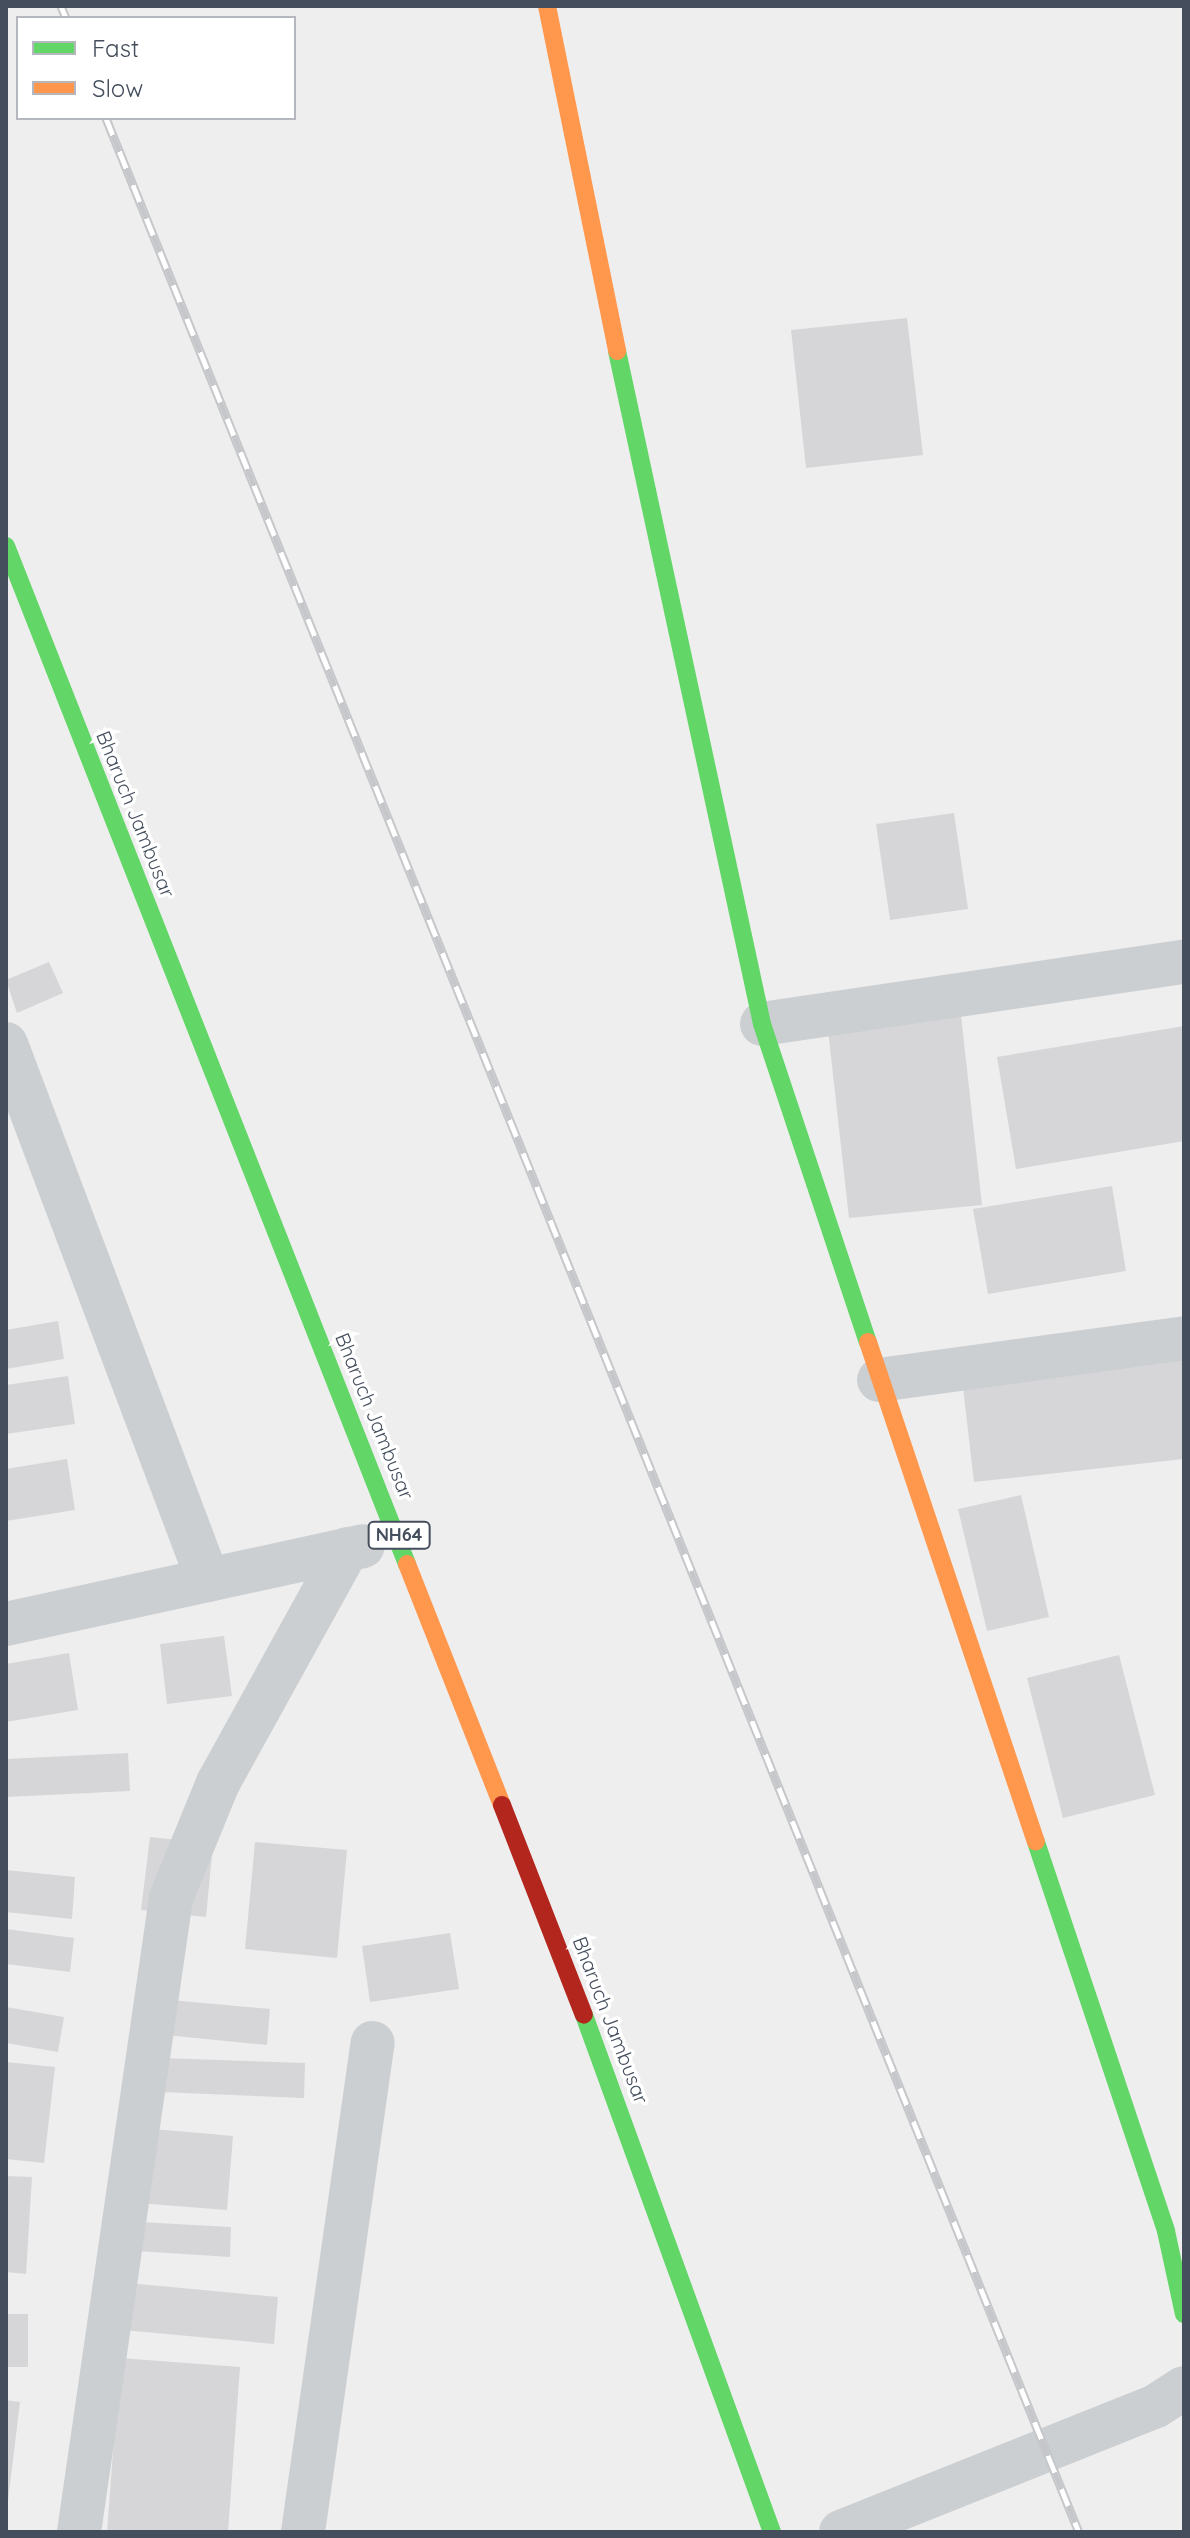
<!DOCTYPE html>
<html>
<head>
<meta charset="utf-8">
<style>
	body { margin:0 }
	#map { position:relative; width:1190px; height:2538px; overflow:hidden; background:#efeeee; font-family:Quicksand,sans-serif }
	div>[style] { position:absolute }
	.building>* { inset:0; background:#d6d6d9 }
	.street>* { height:44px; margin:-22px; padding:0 22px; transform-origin:22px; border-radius:22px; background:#cccfd2 }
	.fast>* { height:18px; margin:-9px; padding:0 9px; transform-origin:9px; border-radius:9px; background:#63d668 }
	.slow>* { height:18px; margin:-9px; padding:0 9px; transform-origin:9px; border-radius:9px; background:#ff974d }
	.jam>* { height:18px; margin:-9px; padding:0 9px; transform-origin:9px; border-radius:9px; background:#b3261e }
	.rail>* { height:9px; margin-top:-4.5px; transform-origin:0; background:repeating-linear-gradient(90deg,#fff 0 18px,#c5c7ca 0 36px); box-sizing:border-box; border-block:2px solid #c5c7ca }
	span { translate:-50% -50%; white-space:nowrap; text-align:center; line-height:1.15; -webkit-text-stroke:7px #fff; paint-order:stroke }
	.shield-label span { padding:2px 6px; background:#fff; border:2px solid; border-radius:6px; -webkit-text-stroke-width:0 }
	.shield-label { font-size:18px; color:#444e5d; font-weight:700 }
	.street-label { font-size:20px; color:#444e5d }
	.frame { position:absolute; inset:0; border:8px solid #444e5d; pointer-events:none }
	.legend { position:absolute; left:16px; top:16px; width:280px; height:104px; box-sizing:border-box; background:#fff; border:2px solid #b4b8be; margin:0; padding:10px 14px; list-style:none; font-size:24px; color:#444e5d }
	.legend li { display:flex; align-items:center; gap:16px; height:40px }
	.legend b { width:40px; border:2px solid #b4b8be }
</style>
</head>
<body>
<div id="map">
	<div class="building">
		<div style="clip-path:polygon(907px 318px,923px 455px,806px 468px,791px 330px)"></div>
		<div style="clip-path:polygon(954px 813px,968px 909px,890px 920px,876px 824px)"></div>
		<div style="clip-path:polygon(49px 962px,63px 993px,17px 1013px,6px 980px)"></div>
		<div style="clip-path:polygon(961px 1015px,982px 1205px,849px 1218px,828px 1030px)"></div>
		<div style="clip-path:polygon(1184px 1026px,1184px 1141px,1016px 1169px,997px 1057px)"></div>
		<div style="clip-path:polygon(1112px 1186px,1126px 1271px,988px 1294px,973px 1209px)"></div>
		<div style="clip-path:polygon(58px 1321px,64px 1359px,6px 1369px,6px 1330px)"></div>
		<div style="clip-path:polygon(1184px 1355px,1184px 1459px,974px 1482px,962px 1379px)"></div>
		<div style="clip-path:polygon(68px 1376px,75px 1424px,6px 1434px,6px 1385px)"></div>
		<div style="clip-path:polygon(67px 1459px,75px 1510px,6px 1521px,6px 1469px)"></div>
		<div style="clip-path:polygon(1021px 1495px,1049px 1617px,987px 1631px,958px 1509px)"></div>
		<div style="clip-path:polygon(224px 1636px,232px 1696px,167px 1704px,160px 1644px)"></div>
		<div style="clip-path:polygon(69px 1653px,78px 1710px,6px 1722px,6px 1664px)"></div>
		<div style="clip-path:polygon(1119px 1655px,1155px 1795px,1063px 1818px,1027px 1678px)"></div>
		<div style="clip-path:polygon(128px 1753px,130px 1791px,6px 1797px,6px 1759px)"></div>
		<div style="clip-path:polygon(150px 1837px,213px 1844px,206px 1917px,141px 1910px)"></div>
		<div style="clip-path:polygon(255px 1842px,347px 1850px,337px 1958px,245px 1949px)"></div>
		<div style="clip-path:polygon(6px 1870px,75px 1877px,72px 1919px,6px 1912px)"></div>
		<div style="clip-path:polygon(6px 1929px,74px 1938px,70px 1972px,6px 1964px)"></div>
		<div style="clip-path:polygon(450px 1933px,459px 1989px,370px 2002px,362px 1946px)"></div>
		<div style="clip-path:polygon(159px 1999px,270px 2009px,267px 2045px,155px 2034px)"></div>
		<div style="clip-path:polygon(6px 2007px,64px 2017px,58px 2052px,6px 2043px)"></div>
		<div style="clip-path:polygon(161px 2058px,305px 2063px,304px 2098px,160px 2092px)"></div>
		<div style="clip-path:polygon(6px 2062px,55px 2067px,44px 2163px,6px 2159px)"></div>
		<div style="clip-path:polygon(143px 2128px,233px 2136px,227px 2210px,137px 2203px)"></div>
		<div style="clip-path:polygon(6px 2176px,32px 2177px,26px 2274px,6px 2272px)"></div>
		<div style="clip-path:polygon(139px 2222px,231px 2227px,230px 2257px,137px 2251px)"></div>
		<div style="clip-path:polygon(128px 2283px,278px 2297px,274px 2344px,123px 2330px)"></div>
		<div style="clip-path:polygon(6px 2314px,28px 2314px,28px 2367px,6px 2367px)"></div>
		<div style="clip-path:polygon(120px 2358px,240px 2367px,228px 2532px,107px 2532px)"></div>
		<div style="clip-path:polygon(6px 2400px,20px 2402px,8px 2501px,6px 2501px)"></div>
	</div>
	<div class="street">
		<div style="left:762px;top:1024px;width:427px;rotate:-8.4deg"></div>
		<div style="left:6px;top:1044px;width:573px;rotate:69.35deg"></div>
		<div style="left:879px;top:1380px;width:308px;rotate:-7.8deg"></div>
		<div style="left:6px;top:1624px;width:365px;rotate:-12.3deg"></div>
		<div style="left:79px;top:2532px;width:641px;rotate:-81.74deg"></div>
		<div style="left:171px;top:1898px;width:124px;rotate:-67.8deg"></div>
		<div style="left:218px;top:1783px;width:267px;rotate:-61.1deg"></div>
		<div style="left:303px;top:2532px;width:494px;rotate:-81.9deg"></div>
		<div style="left:841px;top:2532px;width:339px;rotate:-21.8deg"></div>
		<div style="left:1156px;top:2406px;width:33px;rotate:-33deg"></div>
	</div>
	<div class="fast">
		<div style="left:617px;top:351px;width:688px;rotate:77.84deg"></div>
		<div style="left:762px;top:1024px;width:335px;rotate:71.6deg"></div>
		<div style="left:6px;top:546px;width:1094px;rotate:68.5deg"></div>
		<div style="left:1036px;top:1842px;width:410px;rotate:71.5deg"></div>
		<div style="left:1166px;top:2231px;width:85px;rotate:77.8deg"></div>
		<div style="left:584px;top:2015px;width:550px;rotate:70.02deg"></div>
	</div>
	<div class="slow">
		<div style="left:547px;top:6px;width:352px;rotate:78.5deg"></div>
		<div style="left:868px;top:1342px;width:527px;rotate:71.43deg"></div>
		<div style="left:407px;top:1564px;width:259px;rotate:68.5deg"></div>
	</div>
	<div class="jam">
		<div style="left:502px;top:1805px;width:225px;rotate:68.7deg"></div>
	</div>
	<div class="rail">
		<div style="left:61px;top:6px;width:13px;rotate:67deg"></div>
		<div style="left:106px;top:118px;width:2603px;rotate:68.05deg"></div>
	</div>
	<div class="shield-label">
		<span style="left:399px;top:1535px">NH64</span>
	</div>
	<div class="street-label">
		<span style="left:136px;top:814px;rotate:68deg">Bharuch Jambusar</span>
		<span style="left:375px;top:1416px;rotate:68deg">Bharuch Jambusar</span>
		<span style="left:611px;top:2020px;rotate:69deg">Bharuch Jambusar</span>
	</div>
	<div class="frame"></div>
	<ul class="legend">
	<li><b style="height:10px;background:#63d668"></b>Fast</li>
	<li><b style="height:10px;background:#ff974d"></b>Slow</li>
	</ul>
</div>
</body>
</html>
